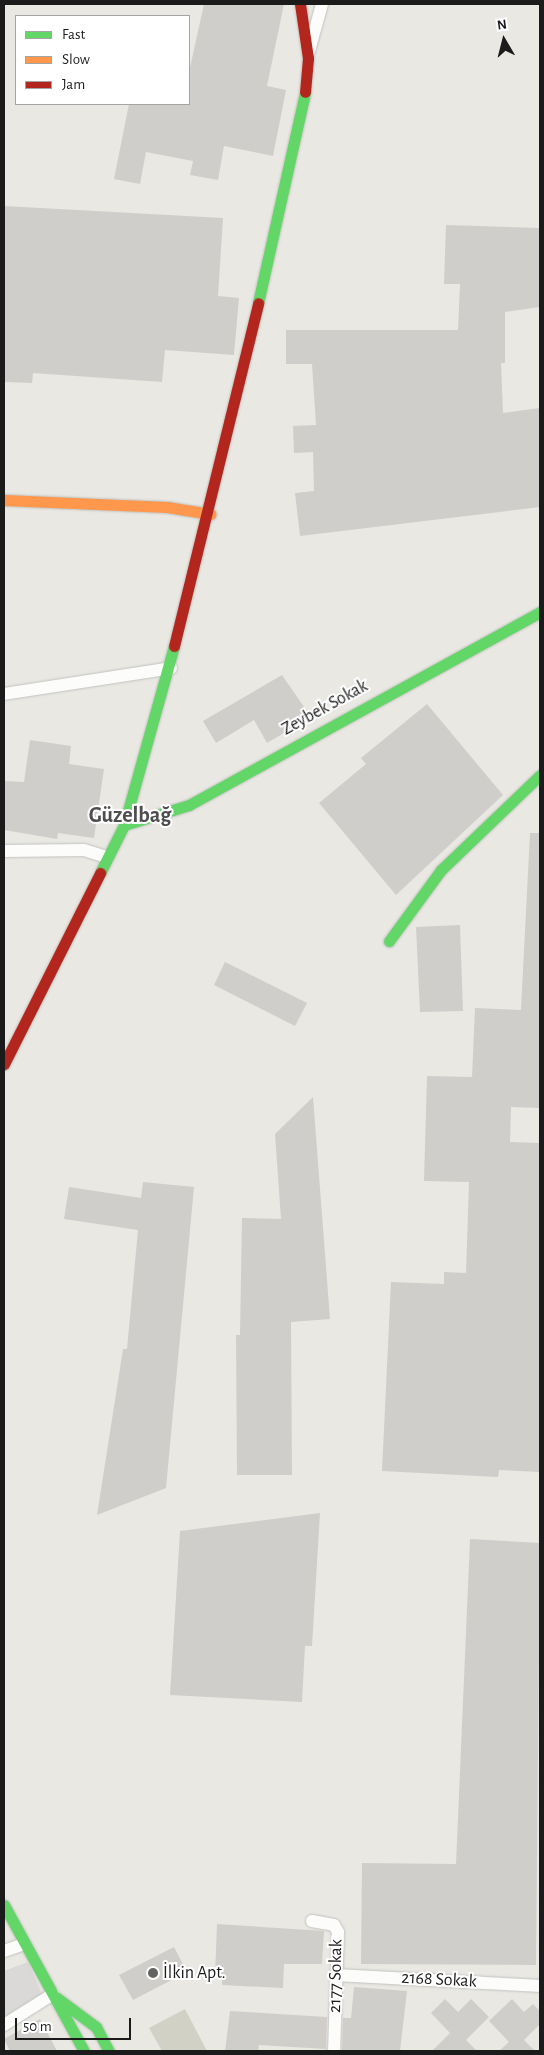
<!DOCTYPE html>
<html>
<head>
<meta charset="utf-8">
<style>
	body { margin:0 }
	#map { position:relative; width:544px; height:2055px; overflow:hidden; background:#e9e8e3; font-family:"Alegreya Sans",sans-serif }
	div>[style] { position:absolute }
	.construction>* { inset:0; background:#d1d2c5 }
	.parking>* { inset:0; background:#dad9d7 }
	.building>* { inset:0; background:#d0ceca }
	.roads { filter:drop-shadow(0 0 1px #c2c2bf) drop-shadow(0 0 1px #c2c2bf) }
	.street>* { height:12px; margin:-6px; padding:0 6px; transform-origin:6px; border-radius:6px; background:#fcfcfb }
	.fast>* { height:11px; margin:-5.5px; padding:0 5.5px; transform-origin:5.5px; border-radius:5.5px; background:#63d668 }
	.slow>* { height:11px; margin:-5.5px; padding:0 5.5px; transform-origin:5.5px; border-radius:5.5px; background:#ff974d }
	.jam>* { height:11px; margin:-5.5px; padding:0 5.5px; transform-origin:5.5px; border-radius:5.5px; background:#b3261e }
	.dots>* { width:14px; height:14px; translate:-50% -50%; box-sizing:border-box; border:2px solid #fff; border-radius:50% }
	span { translate:-50% -50%; white-space:nowrap; text-align:center; line-height:1.15; -webkit-text-stroke:4px #fff; paint-order:stroke }
	.street-label { font-size:18px; color:#1b1b1b }
	.poi-label { font-size:18px; color:#1b1b1b }
	.left { translate:0 -50%; text-align:left }
	.district-label { font-size:22px; color:#4e4e4e; font-weight:700 }
	.frame { position:absolute; inset:0; border:5px solid #1b1b1b; pointer-events:none }
	.legend { position:absolute; left:15px; top:15px; width:175px; height:90px; box-sizing:border-box; background:#fff; border:1px solid #a4a4a4; margin:0; padding:6px 9px; list-style:none; font-size:15px; color:#1b1b1b }
	.legend li { display:flex; align-items:center; gap:10px; height:25px }
	.legend b { width:25px; border:1px solid #a4a4a4 }
	.north { position:absolute; left:479px; top:15px; width:50px; height:50px; -webkit-text-stroke:4px #fff; paint-order:stroke; rotate:352deg; font-size:14px; font-weight:700; line-height:20px; text-align:center; color:#1b1b1b }
	.north::after { content:''; display:block; margin:auto; width:18px; height:22px; background:#1b1b1b; clip-path:polygon(50% 0,100% 100%,50% 72%,0 100%) }
	.scale { position:absolute; left:15px; top:2018px; width:116px; height:22px; box-sizing:border-box; border:2px solid #1b1b1b; border-top:0; padding-left:6px; font-size:15px; line-height:18px; white-space:nowrap; color:#1b1b1b; -webkit-text-stroke:4px #fff; paint-order:stroke }
</style>
</head>
<body>
<div id="map">
	<div class="construction">
		<div style="clip-path:polygon(185px 2009px,207px 2051px,162px 2051px,149px 2028px)"></div>
	</div>
	<div class="parking">
		<div style="clip-path:polygon(28px 1962px,42px 1994px,4px 2017px,4px 1971px)"></div>
	</div>
	<div class="building">
		<div style="clip-path:polygon(204px 4px,284px 4px,267px 86px,286px 90px,273px 156px,224px 146px,218px 180px,190px 175px,193px 161px,146px 152px,140px 184px,114px 179px,129px 104px,189px 104px,189px 72px)"></div>
		<div style="clip-path:polygon(4px 206px,223px 218px,218px 296px,239px 298px,234px 355px,165px 350px,162px 382px,33px 373px,32px 383px,4px 382px)"></div>
		<div style="clip-path:polygon(446px 225px,540px 228px,540px 307px,505px 312px,505px 363px,501px 363px,503px 413px,540px 408px,540px 507px,300px 536px,295px 493px,314px 491px,313px 452px,294px 453px,293px 426px,316px 425px,312px 364px,286px 364px,286px 330px,458px 330px,460px 284px,444px 284px)"></div>
		<div style="clip-path:polygon(282px 675px,311px 717px,267px 743px,254px 720px,216px 743px,203px 721px)"></div>
		<div style="clip-path:polygon(427px 704px,503px 795px,396px 895px,319px 803px,366px 764px,361px 758px)"></div>
		<div style="clip-path:polygon(30px 740px,71px 746px,69px 764px,104px 769px,94px 838px,58px 833px,57px 839px,4px 830px,4px 781px,24px 782px)"></div>
		<div style="clip-path:polygon(530px 833px,540px 833px,540px 1108px,511px 1107px,510px 1142px,540px 1143px,540px 1472px,499px 1470px,498px 1477px,382px 1471px,391px 1282px,444px 1284px,444px 1272px,466px 1273px,469px 1182px,424px 1181px,427px 1076px,472px 1077px,475px 1008px,521px 1010px)"></div>
		<div style="clip-path:polygon(460px 925px,463px 1011px,420px 1012px,416px 927px)"></div>
		<div style="clip-path:polygon(225px 962px,307px 1003px,295px 1026px,214px 985px)"></div>
		<div style="clip-path:polygon(313px 1097px,330px 1319px,291px 1322px,292px 1475px,237px 1475px,236px 1335px,240px 1335px,242px 1218px,281px 1219px,275px 1134px)"></div>
		<div style="clip-path:polygon(143px 1182px,194px 1187px,166px 1488px,97px 1515px,123px 1349px,127px 1349px,138px 1230px,64px 1219px,69px 1187px,141px 1198px)"></div>
		<div style="clip-path:polygon(320px 1513px,312px 1646px,305px 1646px,302px 1702px,170px 1695px,180px 1531px)"></div>
		<div style="clip-path:polygon(470px 1539px,540px 1543px,536px 1965px,361px 1964px,362px 1863px,456px 1864px)"></div>
		<div style="clip-path:polygon(217px 1924px,324px 1931px,322px 1964px,284px 1964px,283px 1988px,222px 1985px,222px 1978px,215px 1976px)"></div>
		<div style="clip-path:polygon(174px 1947px,187px 1972px,133px 2000px,119px 1975px)"></div>
		<div style="clip-path:polygon(354px 1987px,407px 1991px,400px 2051px,342px 2050px,343px 2018px,351px 2018px)"></div>
		<div style="clip-path:polygon(445px 1999px,458px 2012px,471px 1999px,489px 2017px,466px 2040px,477px 2051px,432px 2051px,450px 2033px,431px 2013px)"></div>
		<div style="clip-path:polygon(512px 1999px,524px 2012px,533px 2004px,540px 2011px,540px 2024px,524px 2040px,535px 2051px,499px 2051px,509px 2042px,489px 2021px)"></div>
		<div style="clip-path:polygon(230px 2011px,327px 2017px,326px 2049px,259px 2045px,258px 2051px,225px 2051px)"></div>
		<div style="clip-path:polygon(40px 2019px,57px 2051px,10px 2051px,4px 2039px)"></div>
	</div>
	<div class="roads">
		<div class="street">
			<div style="left:309px;top:51px;width:49px;rotate:-74.5deg"></div>
			<div style="left:4px;top:694px;width:169px;rotate:-8.8deg"></div>
			<div style="left:4px;top:851px;width:80px;rotate:-0.7deg"></div>
			<div style="left:84px;top:850px;width:21px;rotate:17deg"></div>
			<div style="left:312px;top:1921px;width:22px;rotate:10deg"></div>
			<div style="left:334px;top:1925px;width:8px;rotate:60deg"></div>
			<div style="left:338px;top:1932px;width:119px;rotate:91.9deg"></div>
			<div style="left:4px;top:1951px;width:21px;rotate:-19deg"></div>
			<div style="left:337px;top:1975px;width:203px;rotate:3.1deg"></div>
			<div style="left:4px;top:2025px;width:58px;rotate:-32.3deg"></div>
		</div>
		<div class="fast">
			<div style="left:258px;top:303px;width:216px;rotate:-77.4deg"></div>
			<div style="left:124px;top:825px;width:68px;rotate:-17.1deg"></div>
			<div style="left:189px;top:805px;width:401px;rotate:-28.8deg"></div>
			<div style="left:100px;top:873px;width:54px;rotate:-63.4deg"></div>
			<div style="left:124px;top:825px;width:186px;rotate:-74.4deg"></div>
			<div style="left:389px;top:941px;width:88px;rotate:-53.8deg"></div>
			<div style="left:441px;top:870px;width:137px;rotate:-43.8deg"></div>
			<div style="left:4px;top:1905px;width:166px;rotate:61.3deg"></div>
			<div style="left:57px;top:1998px;width:49px;rotate:36.6deg"></div>
			<div style="left:96px;top:2027px;width:27px;rotate:62deg"></div>
		</div>
		<div class="slow">
			<div style="left:4px;top:500px;width:163px;rotate:2.5deg"></div>
			<div style="left:167px;top:507px;width:44px;rotate:9.2deg"></div>
		</div>
		<div class="jam">
			<div style="left:300px;top:4px;width:55px;rotate:81.6deg"></div>
			<div style="left:308px;top:58px;width:34px;rotate:95deg"></div>
			<div style="left:174px;top:646px;width:353px;rotate:-76.2deg"></div>
			<div style="left:4px;top:1064px;width:214px;rotate:-63.3deg"></div>
		</div>
	</div>
	<div class="dots">
		<div style="left:153px;top:1973px;background:#636361"></div>
	</div>
	<div class="street-label">
		<span style="left:325px;top:708px;rotate:-29deg">Zeybek Sokak</span>
		<span style="left:336px;top:1976px;rotate:-89deg">2177 Sokak</span>
		<span style="left:439px;top:1980px;rotate:3deg">2168 Sokak</span>
	</div>
	<div class="poi-label">
		<span class="left" style="left:163px;top:1973px">İlkin Apt.</span>
	</div>
	<div class="district-label">
		<span style="left:130px;top:816px">Güzelbağ</span>
	</div>
	<div class="frame"></div>
	<ul class="legend">
	<li><b style="height:6px;background:#63d668"></b>Fast</li>
	<li><b style="height:6px;background:#ff974d"></b>Slow</li>
	<li><b style="height:6px;background:#b3261e"></b>Jam</li>
	</ul>
	<div class="north">N</div>
	<div class="scale">50 m</div>
</div>
</body>
</html>
